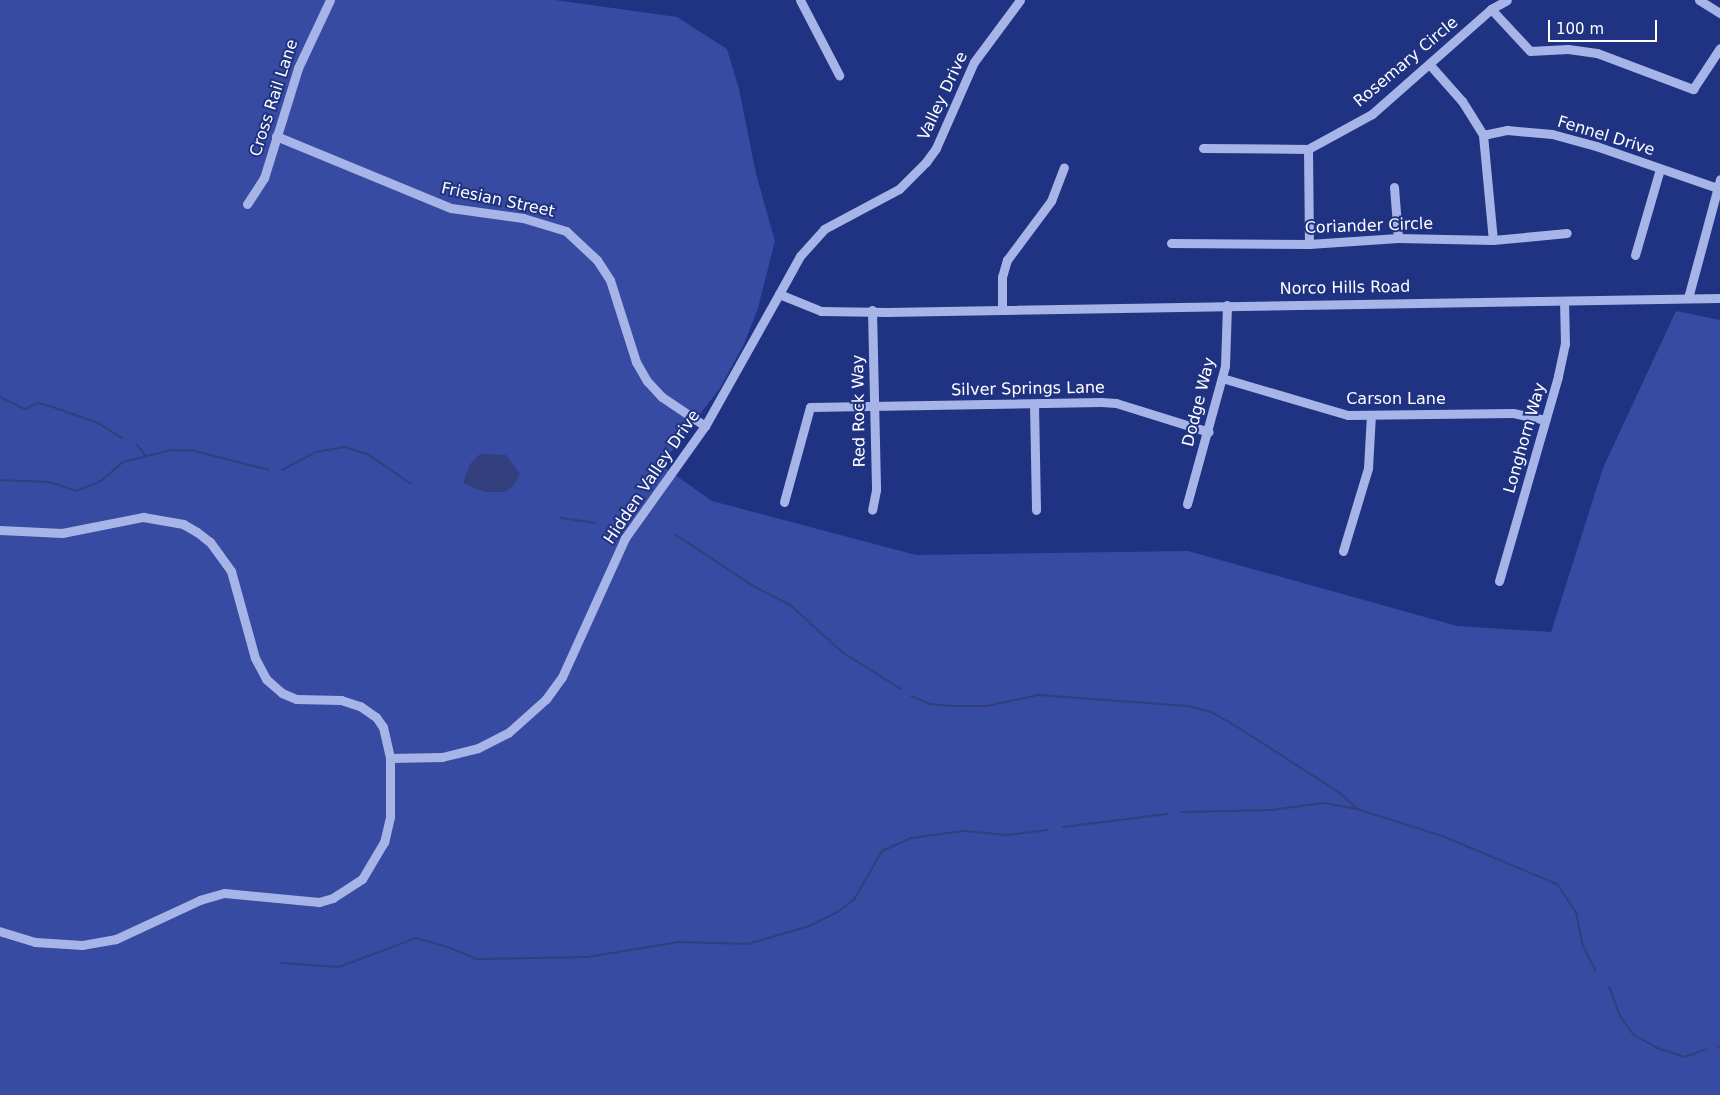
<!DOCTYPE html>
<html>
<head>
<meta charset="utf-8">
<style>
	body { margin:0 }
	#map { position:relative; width:1720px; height:1095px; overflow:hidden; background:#203282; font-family:"DejaVu Sans",sans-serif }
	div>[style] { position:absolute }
	.green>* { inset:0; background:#374ba2 }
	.water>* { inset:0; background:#323f7c }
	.stream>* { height:2px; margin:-1px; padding:0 1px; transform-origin:1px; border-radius:1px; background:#323f7c }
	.minor>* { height:9px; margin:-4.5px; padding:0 4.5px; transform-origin:4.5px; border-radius:4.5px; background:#a7b4e8 }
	span { translate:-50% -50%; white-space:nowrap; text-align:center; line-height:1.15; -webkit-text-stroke:4px #203282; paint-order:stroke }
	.street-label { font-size:16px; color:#fff }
	.scale { position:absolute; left:1548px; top:20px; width:109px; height:22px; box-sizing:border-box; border:2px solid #fff; border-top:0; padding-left:6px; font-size:15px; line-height:18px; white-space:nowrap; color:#fff; -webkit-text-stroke:4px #203282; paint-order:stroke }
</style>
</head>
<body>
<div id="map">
	<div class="green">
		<div style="clip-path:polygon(0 0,555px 0,677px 17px,727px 49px,739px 89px,756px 174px,775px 241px,758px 308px,744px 344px,720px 388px,661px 465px,712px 501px,916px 555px,1188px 551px,1457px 626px,1551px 632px,1603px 468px,1676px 311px,1720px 320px,1720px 1095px,0 1095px)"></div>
	</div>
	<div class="water">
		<div style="clip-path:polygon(480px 454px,506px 455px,520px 474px,513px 486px,504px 492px,485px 492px,463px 483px,470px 464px)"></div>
	</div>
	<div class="stream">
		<div style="left:0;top:397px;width:28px;rotate:26deg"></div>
		<div style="left:25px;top:409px;width:14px;rotate:-25deg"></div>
		<div style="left:38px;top:403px;width:12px;rotate:14deg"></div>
		<div style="left:50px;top:406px;width:51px;rotate:19.5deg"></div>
		<div style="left:98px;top:423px;width:28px;rotate:32deg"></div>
		<div style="left:137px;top:445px;width:14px;rotate:51deg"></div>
		<div style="left:282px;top:470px;width:38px;rotate:-28deg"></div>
		<div style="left:316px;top:452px;width:29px;rotate:-10deg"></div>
		<div style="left:345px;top:447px;width:25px;rotate:18deg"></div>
		<div style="left:369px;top:455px;width:51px;rotate:34.6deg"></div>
		<div style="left:0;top:480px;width:49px;rotate:2.3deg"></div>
		<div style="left:49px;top:482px;width:28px;rotate:18deg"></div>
		<div style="left:76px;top:491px;width:27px;rotate:-22deg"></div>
		<div style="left:101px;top:481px;width:29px;rotate:-41deg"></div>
		<div style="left:123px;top:462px;width:49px;rotate:-14deg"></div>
		<div style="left:171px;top:450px;width:24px;rotate:2deg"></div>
		<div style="left:195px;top:451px;width:76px;rotate:14.4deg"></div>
		<div style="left:561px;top:518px;width:34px;rotate:8deg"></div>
		<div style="left:676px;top:535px;width:95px;rotate:33.4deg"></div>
		<div style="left:755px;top:587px;width:38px;rotate:27deg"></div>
		<div style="left:789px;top:604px;width:72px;rotate:42.2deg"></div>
		<div style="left:842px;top:652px;width:70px;rotate:32.1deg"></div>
		<div style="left:911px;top:696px;width:21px;rotate:23deg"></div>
		<div style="left:930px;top:704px;width:23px;rotate:5deg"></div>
		<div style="left:953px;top:706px;width:34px"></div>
		<div style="left:987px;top:706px;width:52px;rotate:-12.2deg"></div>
		<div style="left:1038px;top:695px;width:151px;rotate:4.2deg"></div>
		<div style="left:1189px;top:706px;width:25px;rotate:16deg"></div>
		<div style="left:1213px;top:713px;width:30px;rotate:30deg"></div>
		<div style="left:1239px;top:728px;width:120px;rotate:32.8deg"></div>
		<div style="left:1340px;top:793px;width:22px;rotate:43deg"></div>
		<div style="left:1181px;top:812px;width:91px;rotate:-1.3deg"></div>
		<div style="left:1272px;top:810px;width:51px;rotate:-7.8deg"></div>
		<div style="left:1323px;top:803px;width:35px;rotate:10deg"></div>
		<div style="left:1357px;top:809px;width:89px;rotate:17.6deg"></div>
		<div style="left:1442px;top:836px;width:125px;rotate:22.7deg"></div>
		<div style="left:1557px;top:884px;width:34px;rotate:56deg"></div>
		<div style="left:1576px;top:912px;width:33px;rotate:79deg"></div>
		<div style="left:1582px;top:944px;width:30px;rotate:63deg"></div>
		<div style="left:1063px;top:827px;width:105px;rotate:-7.1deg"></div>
		<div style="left:281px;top:963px;width:58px;rotate:3.9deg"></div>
		<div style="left:339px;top:967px;width:82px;rotate:-20.6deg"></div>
		<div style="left:416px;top:938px;width:33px;rotate:16deg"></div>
		<div style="left:448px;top:947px;width:30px;rotate:23deg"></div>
		<div style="left:476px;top:959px;width:111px;rotate:-1deg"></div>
		<div style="left:587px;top:957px;width:93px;rotate:-9.3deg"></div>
		<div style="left:679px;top:942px;width:69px;rotate:1.7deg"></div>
		<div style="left:748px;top:944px;width:64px;rotate:-16.4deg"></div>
		<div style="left:809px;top:926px;width:32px;rotate:-26deg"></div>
		<div style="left:838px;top:912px;width:22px;rotate:-39deg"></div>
		<div style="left:855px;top:898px;width:54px;rotate:-60.1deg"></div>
		<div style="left:882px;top:851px;width:32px;rotate:-24deg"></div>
		<div style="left:911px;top:838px;width:53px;rotate:-7.5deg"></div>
		<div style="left:964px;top:831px;width:43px;rotate:5.3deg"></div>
		<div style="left:1007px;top:835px;width:41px;rotate:-7deg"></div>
		<div style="left:1609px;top:987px;width:31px;rotate:69deg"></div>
		<div style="left:1620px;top:1016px;width:24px;rotate:54deg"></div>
		<div style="left:1634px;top:1035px;width:26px;rotate:29deg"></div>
		<div style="left:1657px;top:1048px;width:29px;rotate:18deg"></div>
		<div style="left:1685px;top:1057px;width:23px;rotate:-20deg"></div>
		<div style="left:1717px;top:1046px;width:3px;rotate:18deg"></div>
	</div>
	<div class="minor">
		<div style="left:800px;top:0;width:85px;rotate:62.5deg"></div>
		<div style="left:1699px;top:0;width:25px;rotate:32deg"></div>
		<div style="left:1491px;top:9px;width:57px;rotate:47.1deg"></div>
		<div style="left:1530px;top:51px;width:38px;rotate:-3deg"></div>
		<div style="left:1568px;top:49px;width:29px;rotate:8deg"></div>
		<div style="left:1597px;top:53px;width:103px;rotate:20.6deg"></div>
		<div style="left:1693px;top:89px;width:49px;rotate:-56.6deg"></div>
		<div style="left:1430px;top:65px;width:48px;rotate:48.4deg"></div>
		<div style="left:1462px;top:101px;width:40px;rotate:58deg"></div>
		<div style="left:1483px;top:135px;width:105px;rotate:84.6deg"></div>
		<div style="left:1483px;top:135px;width:25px;rotate:-12deg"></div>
		<div style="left:1507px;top:130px;width:45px;rotate:5.1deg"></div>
		<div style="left:1552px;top:134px;width:46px;rotate:15.3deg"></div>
		<div style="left:1596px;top:146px;width:131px;rotate:19.1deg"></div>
		<div style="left:276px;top:136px;width:189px;rotate:22.4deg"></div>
		<div style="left:451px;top:208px;width:73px;rotate:7.9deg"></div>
		<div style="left:523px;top:218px;width:45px;rotate:16.8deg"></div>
		<div style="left:566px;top:231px;width:42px;rotate:43.1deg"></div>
		<div style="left:597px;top:260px;width:24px;rotate:57deg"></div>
		<div style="left:610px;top:280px;width:86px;rotate:72.4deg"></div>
		<div style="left:636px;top:362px;width:22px;rotate:60deg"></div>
		<div style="left:647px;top:381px;width:22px;rotate:47deg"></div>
		<div style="left:662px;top:397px;width:52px;rotate:34deg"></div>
		<div style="left:1203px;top:148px;width:105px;rotate:0.5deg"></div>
		<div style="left:1308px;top:149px;width:73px;rotate:-28.7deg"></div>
		<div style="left:1372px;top:114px;width:159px;rotate:-41.4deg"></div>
		<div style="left:1491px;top:9px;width:18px;rotate:-29deg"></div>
		<div style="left:1308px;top:149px;width:95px;rotate:89.4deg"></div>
		<div style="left:1394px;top:187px;width:51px;rotate:85.5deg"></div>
		<div style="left:247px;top:204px;width:31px;rotate:-57deg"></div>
		<div style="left:264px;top:178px;width:115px;rotate:-72.8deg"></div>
		<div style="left:298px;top:68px;width:75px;rotate:-64.8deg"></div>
		<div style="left:1171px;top:243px;width:138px;rotate:0.4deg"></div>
		<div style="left:1309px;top:244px;width:89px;rotate:-3.9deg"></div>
		<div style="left:1398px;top:238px;width:95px;rotate:1.2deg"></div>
		<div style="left:1493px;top:240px;width:74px;rotate:-5.4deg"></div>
		<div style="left:1635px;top:255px;width:90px;rotate:-73.8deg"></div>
		<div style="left:779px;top:294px;width:43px;rotate:-61.1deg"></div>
		<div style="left:800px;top:256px;width:36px;rotate:-48deg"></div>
		<div style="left:824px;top:229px;width:85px;rotate:-28.1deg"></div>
		<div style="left:899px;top:189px;width:38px;rotate:-45deg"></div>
		<div style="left:926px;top:162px;width:17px;rotate:-54deg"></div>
		<div style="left:936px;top:148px;width:94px;rotate:-66.2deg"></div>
		<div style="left:974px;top:62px;width:77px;rotate:-53.4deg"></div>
		<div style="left:1688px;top:298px;width:123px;rotate:-74.9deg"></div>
		<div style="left:1002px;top:309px;width:32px;rotate:-90deg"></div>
		<div style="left:1002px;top:277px;width:18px;rotate:-74deg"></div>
		<div style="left:1007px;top:260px;width:74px;rotate:-53.3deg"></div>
		<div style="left:1051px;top:201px;width:36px;rotate:-69deg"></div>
		<div style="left:872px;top:310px;width:180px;rotate:88.7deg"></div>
		<div style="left:876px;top:490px;width:20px;rotate:101deg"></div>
		<div style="left:1222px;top:378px;width:131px;rotate:16.4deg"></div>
		<div style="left:1348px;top:415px;width:165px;rotate:-0.7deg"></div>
		<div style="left:1513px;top:413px;width:33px;rotate:12deg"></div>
		<div style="left:1034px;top:404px;width:106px;rotate:88.9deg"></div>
		<div style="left:784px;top:502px;width:98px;rotate:-74.7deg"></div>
		<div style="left:810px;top:407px;width:291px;rotate:-1deg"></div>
		<div style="left:1101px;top:402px;width:15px;rotate:4deg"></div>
		<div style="left:1116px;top:403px;width:97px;rotate:17.3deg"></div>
		<div style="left:1187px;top:504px;width:143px;rotate:-74.6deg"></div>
		<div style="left:1225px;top:366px;width:61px;rotate:-88.1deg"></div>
		<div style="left:0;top:530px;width:62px;rotate:2.8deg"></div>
		<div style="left:62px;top:533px;width:83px;rotate:-11.2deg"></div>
		<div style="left:143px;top:517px;width:41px;rotate:9.9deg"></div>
		<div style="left:183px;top:524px;width:16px;rotate:30deg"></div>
		<div style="left:197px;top:532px;width:16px;rotate:38deg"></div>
		<div style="left:210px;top:542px;width:36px;rotate:54deg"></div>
		<div style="left:231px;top:571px;width:90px;rotate:74.6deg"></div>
		<div style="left:255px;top:658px;width:24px;rotate:62deg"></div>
		<div style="left:266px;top:679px;width:21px;rotate:41deg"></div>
		<div style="left:282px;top:693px;width:15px;rotate:23deg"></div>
		<div style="left:296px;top:699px;width:45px;rotate:1.3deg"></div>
		<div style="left:341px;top:700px;width:20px;rotate:18deg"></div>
		<div style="left:360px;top:706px;width:19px;rotate:35deg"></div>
		<div style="left:376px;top:717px;width:12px;rotate:55deg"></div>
		<div style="left:383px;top:727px;width:32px;rotate:77deg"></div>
		<div style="left:390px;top:758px;width:59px;rotate:90deg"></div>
		<div style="left:390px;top:817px;width:26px;rotate:103deg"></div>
		<div style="left:384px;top:842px;width:43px;rotate:120.7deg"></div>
		<div style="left:362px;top:879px;width:35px;rotate:147deg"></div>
		<div style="left:333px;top:898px;width:15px;rotate:164deg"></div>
		<div style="left:319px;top:902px;width:95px;rotate:-174.6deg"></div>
		<div style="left:224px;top:893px;width:25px;rotate:164deg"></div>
		<div style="left:200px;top:900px;width:93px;rotate:155.1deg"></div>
		<div style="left:116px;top:939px;width:35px;rotate:170deg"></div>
		<div style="left:82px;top:945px;width:47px;rotate:-176.3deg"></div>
		<div style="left:35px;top:942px;width:37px;rotate:-163deg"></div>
		<div style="left:1343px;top:551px;width:87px;rotate:-73.2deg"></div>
		<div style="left:1368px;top:468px;width:53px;rotate:-86.8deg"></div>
		<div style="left:1499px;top:581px;width:213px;rotate:-73.9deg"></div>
		<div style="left:1558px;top:376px;width:33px;rotate:-78deg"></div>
		<div style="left:1565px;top:344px;width:43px;rotate:-91.3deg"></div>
		<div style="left:390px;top:758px;width:52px;rotate:-1.1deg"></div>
		<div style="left:442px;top:757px;width:37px;rotate:-14deg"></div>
		<div style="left:478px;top:748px;width:34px;rotate:-27deg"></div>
		<div style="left:508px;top:733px;width:51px;rotate:-41.8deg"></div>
		<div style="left:546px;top:699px;width:27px;rotate:-54deg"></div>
		<div style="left:562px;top:677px;width:153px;rotate:-65.6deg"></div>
		<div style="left:625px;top:538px;width:138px;rotate:-54.5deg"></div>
		<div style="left:705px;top:426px;width:151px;rotate:-60.7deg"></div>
		<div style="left:779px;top:294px;width:45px;rotate:22deg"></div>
		<div style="left:821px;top:311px;width:65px;rotate:0.9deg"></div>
		<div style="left:886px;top:312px;width:834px;rotate:-0.96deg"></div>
	</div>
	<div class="street-label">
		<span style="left:1406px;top:62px;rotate:-40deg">Rosemary Circle</span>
		<span style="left:943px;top:96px;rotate:-65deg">Valley Drive</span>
		<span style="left:274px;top:98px;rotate:-72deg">Cross Rail Lane</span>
		<span style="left:1606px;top:136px;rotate:17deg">Fennel Drive</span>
		<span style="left:498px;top:200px;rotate:12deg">Friesian Street</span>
		<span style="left:1369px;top:226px;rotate:-2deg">Coriander Circle</span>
		<span style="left:1345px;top:288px;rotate:-1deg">Norco Hills Road</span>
		<span style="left:1028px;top:389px;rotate:-1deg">Silver Springs Lane</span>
		<span style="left:1396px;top:399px">Carson Lane</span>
		<span style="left:1199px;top:402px;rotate:-76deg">Dodge Way</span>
		<span style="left:859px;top:411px;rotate:-91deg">Red Rock Way</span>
		<span style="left:1525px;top:438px;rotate:-74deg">Longhorn Way</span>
		<span style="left:652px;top:477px;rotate:-56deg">Hidden Valley Drive</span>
	</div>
	<div class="scale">100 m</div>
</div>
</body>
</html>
